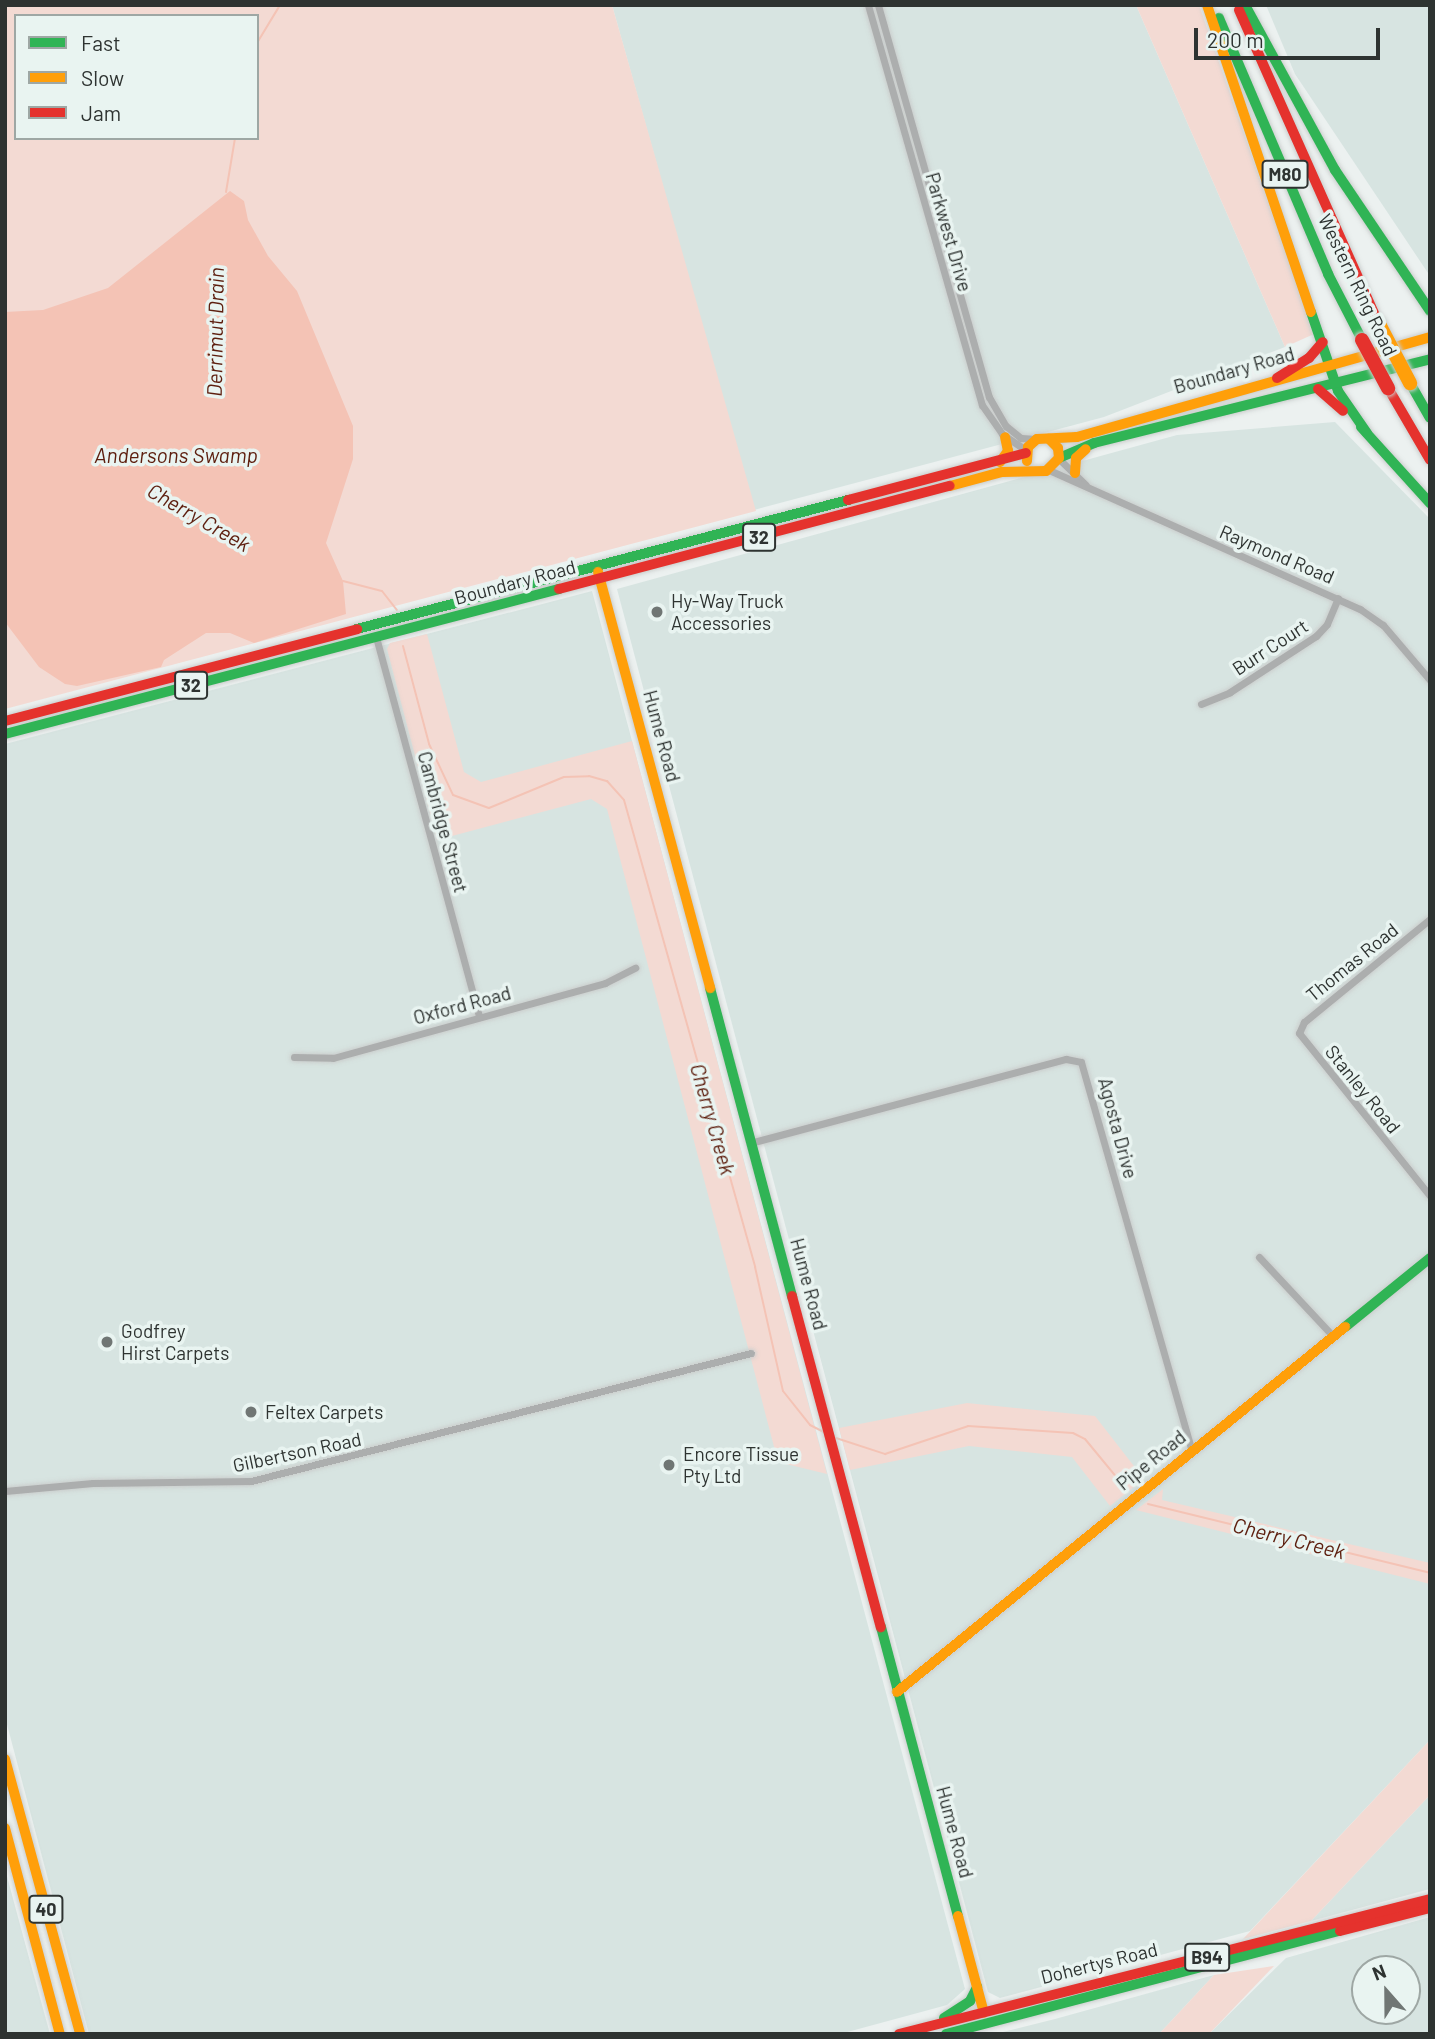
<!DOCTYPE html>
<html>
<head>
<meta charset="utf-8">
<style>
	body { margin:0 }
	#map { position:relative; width:1435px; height:2039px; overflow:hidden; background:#ecf1f0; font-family:Barlow,sans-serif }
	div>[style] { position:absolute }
	.built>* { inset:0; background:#d7e4e1 }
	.green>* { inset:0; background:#f3dad3 }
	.water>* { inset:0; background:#f4c3b5 }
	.stream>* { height:2px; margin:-1px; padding:0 1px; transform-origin:1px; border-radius:1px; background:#f4c3b5 }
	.roads { filter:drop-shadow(0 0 2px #cbcecd) drop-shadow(0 0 2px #cbcecd) }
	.street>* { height:7px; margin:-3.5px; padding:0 3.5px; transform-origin:3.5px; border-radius:3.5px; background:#acaeae }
	.fast>* { height:10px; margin:-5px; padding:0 5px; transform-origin:5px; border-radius:5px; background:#30b455 }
	.slow>* { height:10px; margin:-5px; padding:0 5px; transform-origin:5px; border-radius:5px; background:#ff9f0a }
	.jam>* { height:10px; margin:-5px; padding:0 5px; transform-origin:5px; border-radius:5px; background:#e5322d }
	.bridges { filter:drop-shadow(0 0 2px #cbcecd) drop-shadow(0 0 2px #cbcecd) }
	.slow-bridge>* { height:14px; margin:-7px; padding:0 7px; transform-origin:7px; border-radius:7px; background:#ff9f0a }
	.jam-bridge>* { height:14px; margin:-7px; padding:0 7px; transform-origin:7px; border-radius:7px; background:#e5322d }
	.dots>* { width:19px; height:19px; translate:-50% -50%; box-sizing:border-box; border:4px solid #e9f4f1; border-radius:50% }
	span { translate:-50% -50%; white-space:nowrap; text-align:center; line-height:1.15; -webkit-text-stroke:7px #e9f4f1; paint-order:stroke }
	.shield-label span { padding:2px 5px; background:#e9f4f1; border:2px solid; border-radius:5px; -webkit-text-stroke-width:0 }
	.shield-label { font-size:18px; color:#2e3331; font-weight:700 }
	.street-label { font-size:19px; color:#2e3331 }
	.poi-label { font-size:19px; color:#2e3331 }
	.left { translate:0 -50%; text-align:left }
	.water-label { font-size:21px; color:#5d1e0e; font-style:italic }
	.frame { position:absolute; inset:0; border:7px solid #2e3331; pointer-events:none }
	.legend { position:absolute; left:14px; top:14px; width:245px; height:126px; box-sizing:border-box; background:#e9f4f1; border:2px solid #9ea7a4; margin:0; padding:9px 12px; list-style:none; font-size:21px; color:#2e3331 }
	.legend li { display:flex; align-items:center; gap:14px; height:35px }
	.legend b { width:35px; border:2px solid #9ea7a4 }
	.north { position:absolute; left:1351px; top:1955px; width:70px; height:70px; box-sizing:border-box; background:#e9f4f1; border:2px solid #9ea7a4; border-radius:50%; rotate:339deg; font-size:19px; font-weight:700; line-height:28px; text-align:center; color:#2e3331 }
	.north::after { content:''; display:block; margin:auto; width:24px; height:32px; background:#707674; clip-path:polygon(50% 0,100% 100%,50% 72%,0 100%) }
	.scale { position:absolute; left:1194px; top:28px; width:186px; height:32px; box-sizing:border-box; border:4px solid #2e3331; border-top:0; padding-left:9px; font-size:21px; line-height:24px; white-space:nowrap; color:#2e3331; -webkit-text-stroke:5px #e9f4f1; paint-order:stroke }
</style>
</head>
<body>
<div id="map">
	<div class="built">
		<div style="clip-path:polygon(612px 5px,1136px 5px,1285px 347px,1104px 417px,754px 510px)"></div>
		<div style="clip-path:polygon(1266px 5px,1430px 5px,1430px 276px,1295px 74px)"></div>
		<div style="clip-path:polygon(1335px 422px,1430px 519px,1430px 1740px,1250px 1931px,1000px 1998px,988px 1992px,617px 589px,1177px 435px)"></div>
		<div style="clip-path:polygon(592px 591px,965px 1989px,947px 2005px,840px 2034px,89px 2034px,5px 1717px,5px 744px)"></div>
		<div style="clip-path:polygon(1430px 1795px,1430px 1889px,1311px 1921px)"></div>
		<div style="clip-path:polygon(5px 1869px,25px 1943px,50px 2034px,5px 2034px)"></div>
		<div style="clip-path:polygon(evenodd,1430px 1917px,1430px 2034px,1209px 2034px,1286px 1958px,1430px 1917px,1365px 1969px,1407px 1969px,1407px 2011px,1365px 2011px,1365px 1969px)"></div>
		<div style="clip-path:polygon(1214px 1975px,1159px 2034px,995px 2034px,1055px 2019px)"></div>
	</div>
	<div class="green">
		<div style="clip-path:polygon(evenodd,5px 5px,612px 5px,756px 511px,5px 709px,5px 5px,16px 16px,257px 16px,257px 138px,16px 138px,16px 16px)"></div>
		<div style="clip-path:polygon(1136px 5px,1199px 5px,1314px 334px,1285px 347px)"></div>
		<div style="clip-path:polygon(427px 634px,464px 772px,481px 782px,632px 741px,827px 1474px,778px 1462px,607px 809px,591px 799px,437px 840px,387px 649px,390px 643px)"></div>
		<div style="clip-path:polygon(967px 1403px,1095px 1416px,1144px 1479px,1110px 1506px,1072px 1457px,969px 1446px,850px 1470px,839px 1428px)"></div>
		<div style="clip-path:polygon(1163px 1489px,1162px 1500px,1430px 1563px,1430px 1584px,1136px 1510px)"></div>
		<div style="clip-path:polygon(1430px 1740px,1430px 1795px,1311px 1921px,1243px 1939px)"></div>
		<div style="clip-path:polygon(1274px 1966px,1209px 2034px,1159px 2034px,1214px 1975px)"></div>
	</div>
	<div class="water">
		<div style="clip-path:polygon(230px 191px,244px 201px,248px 220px,268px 256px,297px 291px,353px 426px,353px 459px,326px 543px,343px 581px,346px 614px,254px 643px,230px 633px,206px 633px,164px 660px,161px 667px,77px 686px,65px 684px,39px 667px,5px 622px,5px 312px,43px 310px,108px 288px)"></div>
	</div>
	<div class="stream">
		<div style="left:257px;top:43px;width:44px;rotate:-58.8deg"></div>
		<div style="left:226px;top:192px;width:55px;rotate:-80.5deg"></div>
		<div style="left:343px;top:581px;width:40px;rotate:14.4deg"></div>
		<div style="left:382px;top:591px;width:24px;rotate:52deg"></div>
		<div style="left:403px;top:646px;width:101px;rotate:75.1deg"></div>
		<div style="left:429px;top:744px;width:56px;rotate:64.8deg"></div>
		<div style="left:453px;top:795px;width:38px;rotate:20deg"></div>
		<div style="left:489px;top:808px;width:81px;rotate:-22.5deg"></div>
		<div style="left:564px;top:777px;width:25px;rotate:-2deg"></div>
		<div style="left:589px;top:776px;width:19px;rotate:16deg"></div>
		<div style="left:607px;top:781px;width:25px;rotate:48deg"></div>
		<div style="left:624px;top:800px;width:485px;rotate:74.3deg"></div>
		<div style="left:755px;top:1267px;width:127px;rotate:77.3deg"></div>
		<div style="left:783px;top:1391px;width:43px;rotate:51.5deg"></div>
		<div style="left:810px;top:1425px;width:16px;rotate:27deg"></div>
		<div style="left:836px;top:1438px;width:52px;rotate:18.1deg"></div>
		<div style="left:885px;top:1454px;width:88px;rotate:-18.6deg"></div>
		<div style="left:968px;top:1426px;width:105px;rotate:3.8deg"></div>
		<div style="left:1073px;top:1433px;width:13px;rotate:27deg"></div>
		<div style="left:1085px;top:1439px;width:66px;rotate:50.5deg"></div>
		<div style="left:1148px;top:1504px;width:290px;rotate:13.7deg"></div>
	</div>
	<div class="roads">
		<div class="street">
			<div style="left:868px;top:5px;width:416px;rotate:74.1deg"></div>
			<div style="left:982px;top:405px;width:35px;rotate:55deg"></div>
			<div style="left:1002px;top:434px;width:30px;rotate:34deg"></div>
			<div style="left:878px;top:5px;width:407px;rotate:74.2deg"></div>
			<div style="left:989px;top:397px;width:34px;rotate:60deg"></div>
			<div style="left:1006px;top:426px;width:19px;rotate:39deg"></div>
			<div style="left:1021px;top:438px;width:15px;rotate:4deg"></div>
			<div style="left:1059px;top:459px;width:37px;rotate:44deg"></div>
			<div style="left:1049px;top:470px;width:341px;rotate:24.1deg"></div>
			<div style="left:1360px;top:609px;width:28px;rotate:35deg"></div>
			<div style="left:1383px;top:625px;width:72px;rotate:49.5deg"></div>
			<div style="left:376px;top:637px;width:393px;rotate:74.8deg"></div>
			<div style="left:1201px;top:704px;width:31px;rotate:-22deg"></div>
			<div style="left:1230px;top:692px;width:103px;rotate:-33.1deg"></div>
			<div style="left:1316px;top:636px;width:16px;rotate:-47deg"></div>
			<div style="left:1327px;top:624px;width:28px;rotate:-67deg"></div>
			<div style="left:1430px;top:919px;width:163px;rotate:140.7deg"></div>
			<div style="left:1304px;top:1022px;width:12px;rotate:114deg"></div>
			<div style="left:1299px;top:1033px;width:209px;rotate:51.2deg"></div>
			<div style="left:294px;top:1057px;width:39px;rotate:1deg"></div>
			<div style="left:333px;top:1058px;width:282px;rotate:-15.4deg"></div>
			<div style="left:605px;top:983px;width:34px;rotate:-27deg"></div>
			<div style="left:750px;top:1143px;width:327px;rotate:-14.9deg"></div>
			<div style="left:1066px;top:1059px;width:15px;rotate:11deg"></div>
			<div style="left:1081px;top:1062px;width:405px;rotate:74.1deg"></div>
			<div style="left:1259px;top:1257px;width:108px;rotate:46.9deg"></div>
			<div style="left:5px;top:1491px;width:88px;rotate:-5.2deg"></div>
			<div style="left:93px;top:1483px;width:158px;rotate:-0.7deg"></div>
			<div style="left:251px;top:1481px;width:516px;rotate:-14.36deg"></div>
		</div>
		<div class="fast">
			<div style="left:1245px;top:5px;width:188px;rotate:61.4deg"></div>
			<div style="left:1335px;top:170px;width:170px;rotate:56deg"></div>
			<div style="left:1219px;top:18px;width:278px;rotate:66.9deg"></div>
			<div style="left:1328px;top:274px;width:74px;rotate:62.7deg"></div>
			<div style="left:1311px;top:312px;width:83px;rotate:71.1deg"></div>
			<div style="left:1338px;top:391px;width:51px;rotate:55.4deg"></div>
			<div style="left:1410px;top:383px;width:40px;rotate:60.3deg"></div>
			<div style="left:1361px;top:427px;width:103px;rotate:47.8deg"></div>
			<div style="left:1059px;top:458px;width:38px;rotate:-23deg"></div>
			<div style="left:1094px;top:443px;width:346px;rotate:-14deg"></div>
			<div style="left:357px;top:629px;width:508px;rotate:-14.72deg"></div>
			<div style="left:5px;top:734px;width:573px;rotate:-14.67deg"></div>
			<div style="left:710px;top:988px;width:319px;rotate:75.1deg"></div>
			<div style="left:1345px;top:1327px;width:109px;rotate:-39.1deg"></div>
			<div style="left:881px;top:1627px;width:299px;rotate:75.1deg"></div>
			<div style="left:944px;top:2018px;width:31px;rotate:-33deg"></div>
			<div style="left:970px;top:2001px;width:16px;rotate:-63deg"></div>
			<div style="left:946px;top:2034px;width:407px;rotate:-14.7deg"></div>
		</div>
		<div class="slow">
			<div style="left:1207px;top:5px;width:324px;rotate:71.3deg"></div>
			<div style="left:1027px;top:461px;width:14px;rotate:-86deg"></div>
			<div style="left:1028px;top:447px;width:12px;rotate:-42deg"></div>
			<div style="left:1037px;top:439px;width:40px;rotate:-2.9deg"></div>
			<div style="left:1077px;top:437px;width:367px;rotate:-15.8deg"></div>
			<div style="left:1000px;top:462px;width:14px;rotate:-54deg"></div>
			<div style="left:1008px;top:451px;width:14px;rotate:-102deg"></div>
			<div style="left:1075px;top:473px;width:15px;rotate:-86deg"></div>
			<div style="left:1076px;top:458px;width:13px;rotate:-42deg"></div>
			<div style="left:950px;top:486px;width:54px;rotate:-15.1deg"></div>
			<div style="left:1002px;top:472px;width:44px;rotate:-1.3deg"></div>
			<div style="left:1046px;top:471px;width:18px;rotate:-45deg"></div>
			<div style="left:1059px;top:458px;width:10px;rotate:-96deg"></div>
			<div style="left:1058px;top:448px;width:13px;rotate:-135deg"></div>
			<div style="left:598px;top:572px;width:431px;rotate:74.9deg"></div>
			<div style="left:897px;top:1692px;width:578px;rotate:-39.17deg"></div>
			<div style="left:5px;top:1759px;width:285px;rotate:74.7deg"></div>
			<div style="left:5px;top:1828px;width:213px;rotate:75.1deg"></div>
			<div style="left:958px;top:1916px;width:100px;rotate:75deg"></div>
		</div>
		<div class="jam">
			<div style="left:1239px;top:10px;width:344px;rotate:66deg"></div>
			<div style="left:1277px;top:378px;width:38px;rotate:-32deg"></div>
			<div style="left:1309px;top:358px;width:21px;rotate:-49deg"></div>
			<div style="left:1388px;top:388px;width:83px;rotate:59.7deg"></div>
			<div style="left:1318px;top:389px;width:33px;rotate:41deg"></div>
			<div style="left:848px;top:500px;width:184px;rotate:-14.8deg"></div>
			<div style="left:559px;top:589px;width:404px;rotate:-14.8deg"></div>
			<div style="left:5px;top:721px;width:364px;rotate:-14.6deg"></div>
			<div style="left:792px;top:1296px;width:343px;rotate:75deg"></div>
			<div style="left:1340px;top:1931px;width:93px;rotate:-14.3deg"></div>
			<div style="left:899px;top:2034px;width:548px;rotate:-14.26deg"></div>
		</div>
	</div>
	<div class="bridges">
		<div class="slow-bridge">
			<div style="left:1379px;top:324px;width:67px;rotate:62.3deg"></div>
		</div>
		<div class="jam-bridge">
			<div style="left:1362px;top:340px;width:55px;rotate:61.6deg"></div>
		</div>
	</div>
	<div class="dots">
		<div style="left:657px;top:612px;background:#707674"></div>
		<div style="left:107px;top:1342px;background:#707674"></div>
		<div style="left:251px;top:1412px;background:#707674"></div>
		<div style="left:669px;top:1465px;background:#707674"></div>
	</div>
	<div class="shield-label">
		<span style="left:1285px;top:174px">M80</span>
		<span style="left:759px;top:537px">32</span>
		<span style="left:191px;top:685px">32</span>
		<span style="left:46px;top:1909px">40</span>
		<span style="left:1207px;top:1957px">B94</span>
	</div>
	<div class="street-label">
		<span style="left:949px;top:232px;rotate:74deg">Parkwest Drive</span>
		<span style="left:1358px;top:285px;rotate:64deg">Western Ring Road</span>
		<span style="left:1234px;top:370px;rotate:-16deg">Boundary Road</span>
		<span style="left:1277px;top:554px;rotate:23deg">Raymond Road</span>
		<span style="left:515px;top:582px;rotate:-15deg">Boundary Road</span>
		<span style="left:1270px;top:647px;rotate:-33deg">Burr Court</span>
		<span style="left:662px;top:736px;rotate:75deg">Hume Road</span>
		<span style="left:443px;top:822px;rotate:75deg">Cambridge Street</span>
		<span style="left:1352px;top:962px;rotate:-39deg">Thomas Road</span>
		<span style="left:462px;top:1005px;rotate:-15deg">Oxford Road</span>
		<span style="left:1363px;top:1089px;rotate:51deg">Stanley Road</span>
		<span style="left:1118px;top:1128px;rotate:75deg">Agosta Drive</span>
		<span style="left:809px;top:1284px;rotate:75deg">Hume Road</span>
		<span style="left:297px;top:1452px;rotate:-12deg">Gilbertson Road</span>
		<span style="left:1151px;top:1460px;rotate:-39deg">Pipe Road</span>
		<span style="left:955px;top:1832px;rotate:75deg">Hume Road</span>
		<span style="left:1099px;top:1963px;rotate:-14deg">Dohertys Road</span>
	</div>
	<div class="poi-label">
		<span class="left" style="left:671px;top:612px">Hy-Way Truck<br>Accessories</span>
		<span class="left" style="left:121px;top:1342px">Godfrey<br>Hirst Carpets</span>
		<span class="left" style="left:265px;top:1412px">Feltex Carpets</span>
		<span class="left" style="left:683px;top:1465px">Encore Tissue<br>Pty Ltd</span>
	</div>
	<div class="water-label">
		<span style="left:215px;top:332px;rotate:-89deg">Derrimut Drain</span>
		<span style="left:176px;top:455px">Andersons Swamp</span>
		<span style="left:199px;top:517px;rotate:30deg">Cherry Creek</span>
		<span style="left:713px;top:1119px;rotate:74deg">Cherry Creek</span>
		<span style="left:1289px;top:1538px;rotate:14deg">Cherry Creek</span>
	</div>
	<div class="frame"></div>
	<ul class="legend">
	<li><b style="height:9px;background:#30b455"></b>Fast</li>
	<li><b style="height:9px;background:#ff9f0a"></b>Slow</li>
	<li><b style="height:9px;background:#e5322d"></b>Jam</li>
	</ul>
	<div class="north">N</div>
	<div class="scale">200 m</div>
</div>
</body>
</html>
